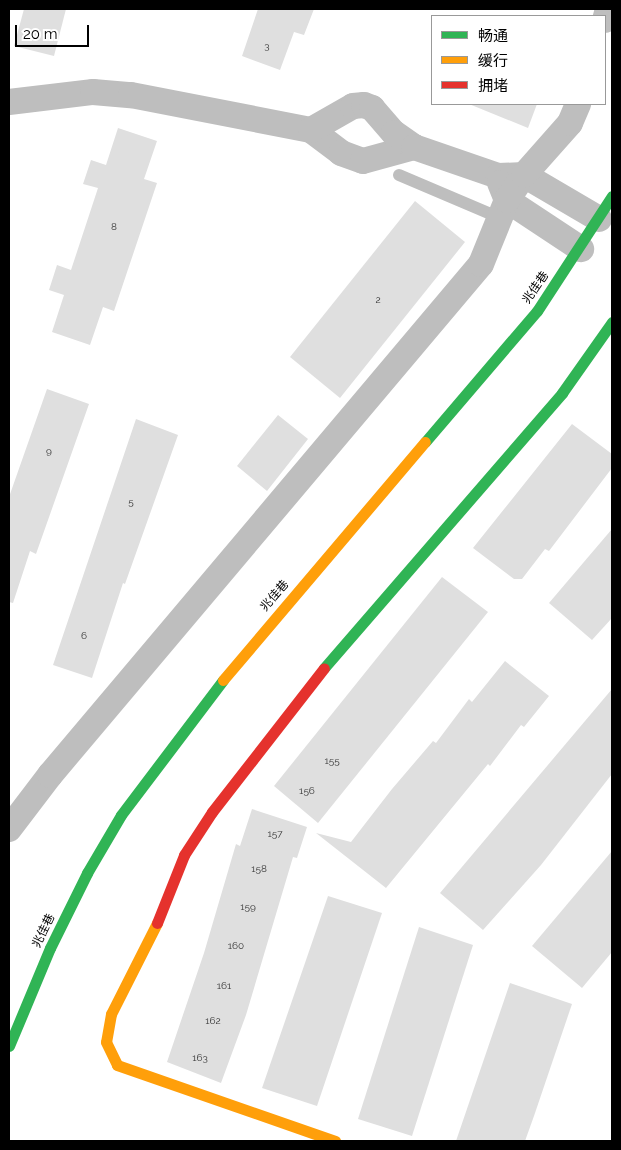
<!DOCTYPE html>
<html>
<head>
<meta charset="utf-8">
<style>
	body { margin:0 }
	#map { position:relative; width:621px; height:1150px; overflow:hidden; background:#fff; font-family:Raleway,"Noto Sans SC",sans-serif }
	div>[style] { position:absolute }
	.building>* { inset:0; background:#dfdfdf }
	.lane>* { height:12px; margin:-6px; padding:0 6px; transform-origin:6px; border-radius:6px; background:#bebebe }
	.street>* { height:26px; margin:-13px; padding:0 13px; transform-origin:13px; border-radius:13px; background:#bebebe }
	.fast>* { height:11px; margin:-5.5px; padding:0 5.5px; transform-origin:5.5px; border-radius:5.5px; background:#30b455 }
	.slow>* { height:11px; margin:-5.5px; padding:0 5.5px; transform-origin:5.5px; border-radius:5.5px; background:#ff9f0a }
	.jam>* { height:11px; margin:-5.5px; padding:0 5.5px; transform-origin:5.5px; border-radius:5.5px; background:#e5322d }
	span { translate:-50% -50%; white-space:nowrap; text-align:center; line-height:1.15; -webkit-text-stroke:5px #fff; paint-order:stroke }
	.number-label { font-size:10px; color:#383838 }
	.number-label span { -webkit-text-stroke-width:0 }
	.street-label { font-size:12px; color:#000 }
	.frame { position:absolute; inset:0; border:10px solid #000; pointer-events:none }
	.legend { position:absolute; left:431px; top:15px; width:175px; height:90px; box-sizing:border-box; background:#fff; border:1px solid #999; margin:0; padding:6px 9px; list-style:none; font-size:15px; color:#000 }
	.legend li { display:flex; align-items:center; gap:10px; height:25px }
	.legend b { width:25px; border:1px solid #999 }
	.scale { position:absolute; left:15px; top:25px; width:74px; height:22px; box-sizing:border-box; border:2px solid #000; border-top:0; padding-left:6px; font-size:15px; line-height:18px; white-space:nowrap; color:#000; -webkit-text-stroke:4px #fff; paint-order:stroke }
</style>
</head>
<body>
<div id="map">
	<div class="building">
		<div style="clip-path:polygon(24px 9px,66px 9px,54px 56px,14px 46px)"></div>
		<div style="clip-path:polygon(258px 9px,314px 9px,304px 35px,294px 32px,280px 70px,242px 56px)"></div>
		<div style="clip-path:polygon(469px 104px,537px 104px,528px 128px)"></div>
		<div style="clip-path:polygon(118px 128px,157px 141px,144px 179px,157px 183px,114px 311px,103px 307px,90px 345px,52px 332px,64px 295px,49px 290px,57px 265px,71px 270px,98px 188px,83px 184px,91px 160px,106px 165px)"></div>
		<div style="clip-path:polygon(415px 201px,465px 242px,340px 398px,290px 357px)"></div>
		<div style="clip-path:polygon(47px 389px,89px 404px,36px 554px,30px 551px,13px 603px,9px 602px,9px 497px)"></div>
		<div style="clip-path:polygon(278px 415px,308px 439px,267px 491px,237px 466px)"></div>
		<div style="clip-path:polygon(136px 419px,178px 435px,125px 584px,123px 583px,92px 678px,53px 665px)"></div>
		<div style="clip-path:polygon(572px 424px,612px 454px,612px 468px,549px 551px,545px 549px,522px 579px,514px 579px,473px 548px)"></div>
		<div style="clip-path:polygon(612px 529px,612px 618px,592px 640px,549px 603px)"></div>
		<div style="clip-path:polygon(442px 577px,488px 612px,318px 823px,274px 786px)"></div>
		<div style="clip-path:polygon(505px 661px,549px 696px,524px 727px,521px 725px,490px 766px,488px 764px,386px 888px,316px 833px,351px 842px,392px 789px,433px 741px,436px 743px,469px 699px,472px 702px)"></div>
		<div style="clip-path:polygon(612px 689px,612px 774px,541px 865px,483px 930px,440px 893px)"></div>
		<div style="clip-path:polygon(252px 809px,307px 827px,297px 858px,293px 857px,246px 1015px,221px 1083px,167px 1062px,204px 953px,236px 844px,240px 846px)"></div>
		<div style="clip-path:polygon(612px 851px,612px 952px,582px 988px,532px 946px)"></div>
		<div style="clip-path:polygon(328px 896px,382px 913px,317px 1106px,262px 1088px)"></div>
		<div style="clip-path:polygon(419px 927px,473px 945px,412px 1136px,358px 1119px)"></div>
		<div style="clip-path:polygon(510px 983px,572px 1004px,534px 1116px,525px 1141px,456px 1141px)"></div>
	</div>
	<div class="lane">
		<div style="left:399px;top:175px;width:108px;rotate:23deg"></div>
	</div>
	<div class="street">
		<div style="left:605px;top:20px;width:11px;rotate:-75deg"></div>
		<div style="left:9px;top:102px;width:85px;rotate:-6.8deg"></div>
		<div style="left:93px;top:92px;width:38px;rotate:5deg"></div>
		<div style="left:131px;top:95px;width:183px;rotate:11deg"></div>
		<div style="left:311px;top:130px;width:38px;rotate:37deg"></div>
		<div style="left:341px;top:153px;width:23px;rotate:20deg"></div>
		<div style="left:363px;top:161px;width:53px;rotate:-15.4deg"></div>
		<div style="left:311px;top:130px;width:48px;rotate:-29.7deg"></div>
		<div style="left:353px;top:106px;width:11px;rotate:-5deg"></div>
		<div style="left:364px;top:105px;width:9px;rotate:21deg"></div>
		<div style="left:372px;top:108px;width:33px;rotate:49deg"></div>
		<div style="left:394px;top:133px;width:24px;rotate:35deg"></div>
		<div style="left:414px;top:147px;width:89px;rotate:19deg"></div>
		<div style="left:498px;top:176px;width:26px;rotate:-2deg"></div>
		<div style="left:524px;top:175px;width:87px;rotate:30.4deg"></div>
		<div style="left:500px;top:183px;width:18px;rotate:68deg"></div>
		<div style="left:507px;top:200px;width:89px;rotate:33.5deg"></div>
		<div style="left:9px;top:829px;width:68px;rotate:-52.8deg"></div>
		<div style="left:50px;top:775px;width:668px;rotate:-49.85deg"></div>
		<div style="left:481px;top:264px;width:69px;rotate:-67.9deg"></div>
		<div style="left:507px;top:200px;width:30px;rotate:-56deg"></div>
		<div style="left:524px;top:175px;width:69px;rotate:-48.5deg"></div>
		<div style="left:570px;top:123px;width:21px;rotate:-67deg"></div>
	</div>
	<div class="fast">
		<div style="left:425px;top:442px;width:172px;rotate:-49.5deg"></div>
		<div style="left:537px;top:311px;width:137px;rotate:-56.9deg"></div>
		<div style="left:324px;top:668px;width:364px;rotate:-49.1deg"></div>
		<div style="left:562px;top:393px;width:87px;rotate:-54.8deg"></div>
		<div style="left:9px;top:1046px;width:106px;rotate:-67.3deg"></div>
		<div style="left:50px;top:948px;width:84px;rotate:-63.7deg"></div>
		<div style="left:87px;top:873px;width:67px;rotate:-59.6deg"></div>
		<div style="left:121px;top:815px;width:169px;rotate:-52.9deg"></div>
	</div>
	<div class="slow">
		<div style="left:223px;top:680px;width:312px;rotate:-49.7deg"></div>
		<div style="left:157px;top:923px;width:102px;rotate:116.8deg"></div>
		<div style="left:111px;top:1014px;width:28px;rotate:100deg"></div>
		<div style="left:106px;top:1042px;width:25px;rotate:64deg"></div>
		<div style="left:117px;top:1065px;width:231px;rotate:19.2deg"></div>
	</div>
	<div class="jam">
		<div style="left:157px;top:923px;width:73px;rotate:-68.3deg"></div>
		<div style="left:184px;top:855px;width:51px;rotate:-56.9deg"></div>
		<div style="left:212px;top:812px;width:182px;rotate:-52.1deg"></div>
	</div>
	<div class="number-label">
		<span style="left:267px;top:46px">3</span>
		<span style="left:114px;top:227px">8</span>
		<span style="left:378px;top:300px">2</span>
		<span style="left:49px;top:451px">9</span>
		<span style="left:131px;top:502px">5</span>
		<span style="left:84px;top:636px">6</span>
		<span style="left:332px;top:761px">155</span>
		<span style="left:307px;top:791px">156</span>
		<span style="left:275px;top:834px">157</span>
		<span style="left:259px;top:869px">158</span>
		<span style="left:248px;top:907px">159</span>
		<span style="left:236px;top:946px">160</span>
		<span style="left:224px;top:986px">161</span>
		<span style="left:213px;top:1021px">162</span>
		<span style="left:200px;top:1058px">163</span>
	</div>
	<div class="street-label">
		<span style="left:536px;top:288px;rotate:-55deg">兆佳巷</span>
		<span style="left:275px;top:596px;rotate:-49deg">兆佳巷</span>
		<span style="left:44px;top:931px;rotate:-64deg">兆佳巷</span>
	</div>
	<div class="frame"></div>
	<ul class="legend">
	<li><b style="height:6px;background:#30b455"></b>畅通</li>
	<li><b style="height:6px;background:#ff9f0a"></b>缓行</li>
	<li><b style="height:6px;background:#e5322d"></b>拥堵</li>
	</ul>
	<div class="scale">20 m</div>
</div>
</body>
</html>
